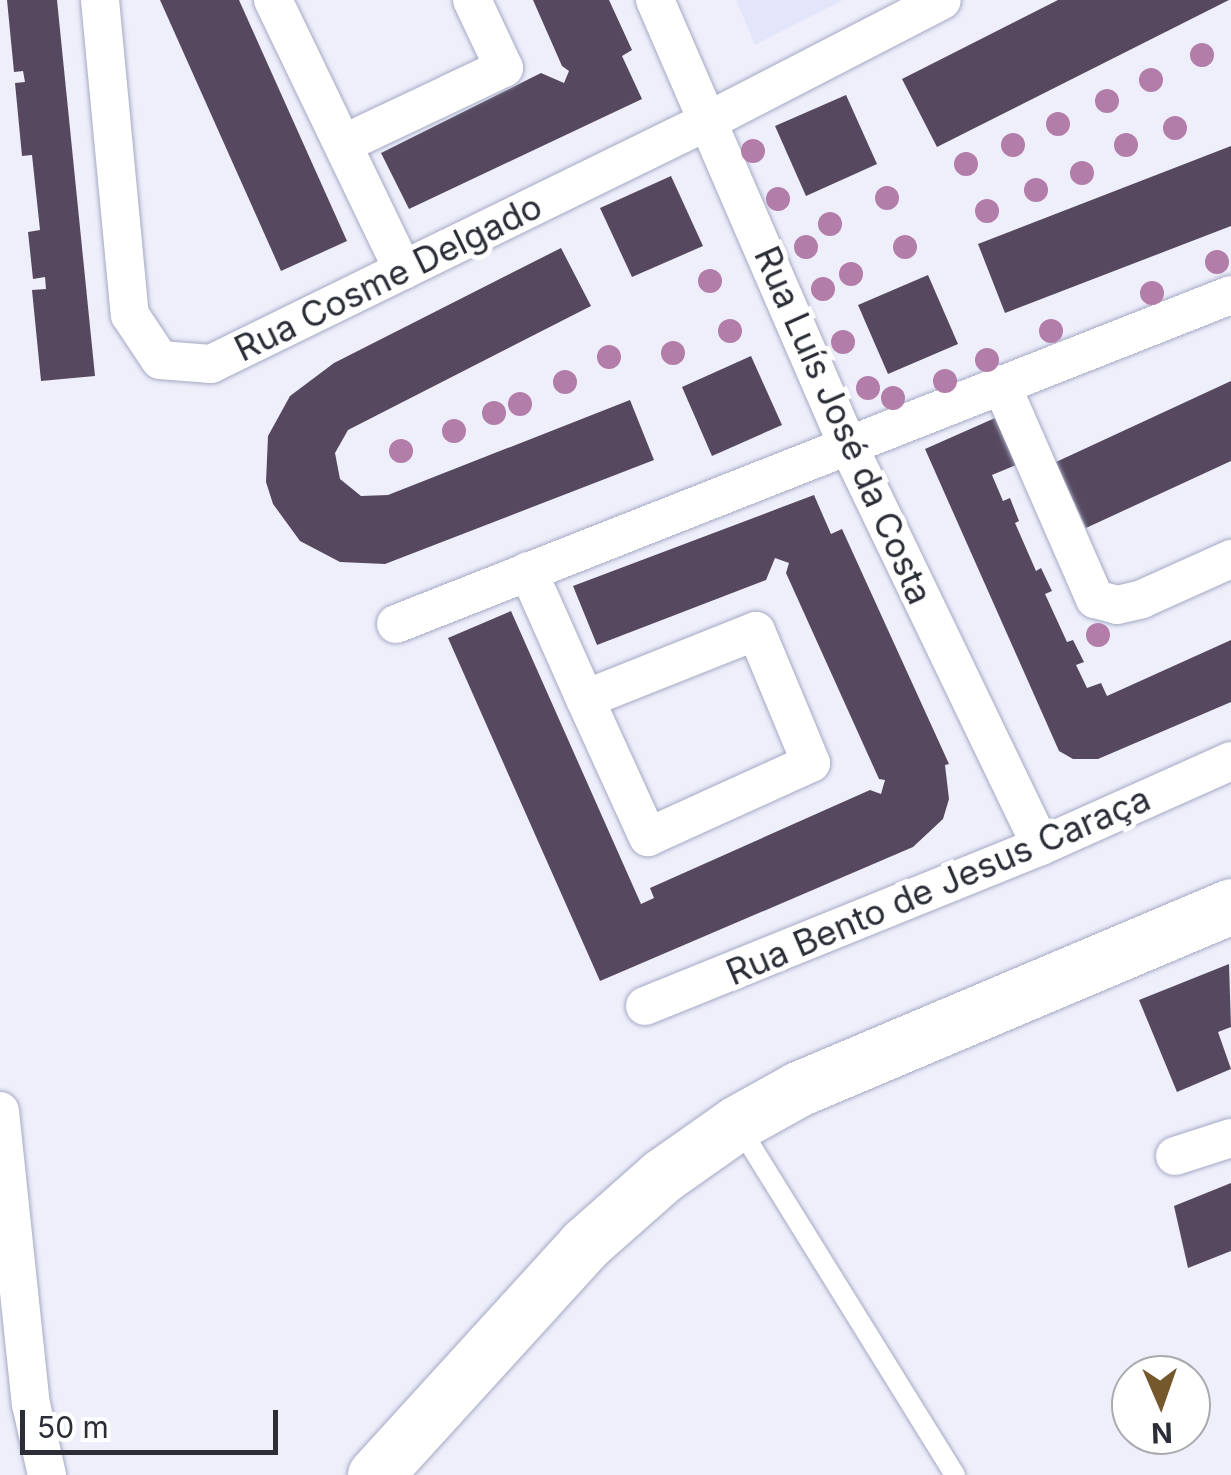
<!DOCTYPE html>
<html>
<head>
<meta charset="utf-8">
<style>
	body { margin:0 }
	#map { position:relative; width:1231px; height:1475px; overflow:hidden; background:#eeeffb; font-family:Inter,sans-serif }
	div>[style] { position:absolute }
	.built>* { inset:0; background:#e3e6fb }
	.building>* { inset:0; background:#56495f }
	.roads { filter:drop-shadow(0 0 2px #a5a9c3) drop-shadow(0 0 2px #a5a9c3) }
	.service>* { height:20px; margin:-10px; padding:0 10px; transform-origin:10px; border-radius:10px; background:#fff }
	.minor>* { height:38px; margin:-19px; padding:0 19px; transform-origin:19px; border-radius:19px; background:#fff }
	.primary>* { height:55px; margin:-27.5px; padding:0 27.5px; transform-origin:27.5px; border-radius:27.5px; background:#fff }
	.trees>* { width:24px; height:24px; margin:-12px; border-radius:50%; background:#b27da8 }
	span { translate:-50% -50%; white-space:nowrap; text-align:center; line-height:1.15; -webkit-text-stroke:10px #fff; paint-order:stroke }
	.street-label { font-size:35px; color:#2b2d37 }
	.north { position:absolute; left:1111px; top:1355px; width:100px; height:100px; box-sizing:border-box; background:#fff; border:2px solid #aaabaf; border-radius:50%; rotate:178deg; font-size:28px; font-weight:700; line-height:40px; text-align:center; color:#2b2d37 }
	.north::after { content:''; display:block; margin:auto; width:35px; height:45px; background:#75582c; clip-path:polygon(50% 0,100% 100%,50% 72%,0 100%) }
	.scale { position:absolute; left:20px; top:1410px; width:258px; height:45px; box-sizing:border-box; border:5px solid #2b2d37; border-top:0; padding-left:12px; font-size:30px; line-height:35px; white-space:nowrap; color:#2b2d37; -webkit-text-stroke:8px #fff; paint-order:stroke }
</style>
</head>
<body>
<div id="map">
	<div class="built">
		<div style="clip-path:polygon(736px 0,843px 0,755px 45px)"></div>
	</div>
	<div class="building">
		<div style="clip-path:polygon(7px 0,57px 0,95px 376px,41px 381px,32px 290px,46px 289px,45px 277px,33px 279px,28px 232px,40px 230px,32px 155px,22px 156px,15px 83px,25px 82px,23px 71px,14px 72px)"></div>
		<div style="clip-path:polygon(160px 0,239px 0,347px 241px,281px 271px)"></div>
		<div style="clip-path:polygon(533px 0,609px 0,632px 50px,622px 56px,642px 99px,409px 209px,381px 153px,541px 73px,564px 83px,569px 71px,562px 66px)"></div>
		<div style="clip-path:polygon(1058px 0,1229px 0,937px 147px,902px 79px)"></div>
		<div style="clip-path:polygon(846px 95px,877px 164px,806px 196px,775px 126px)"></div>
		<div style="clip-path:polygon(1231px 146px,1231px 226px,1005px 313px,978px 244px)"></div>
		<div style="clip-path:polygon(671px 176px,703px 246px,632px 277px,600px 208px)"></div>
		<div style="clip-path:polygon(561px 248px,591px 306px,348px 430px,335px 453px,340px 479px,361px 496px,388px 495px,630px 400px,654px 460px,385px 564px,340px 562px,300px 541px,273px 504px,266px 482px,268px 436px,290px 396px,334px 363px)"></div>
		<div style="clip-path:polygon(928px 275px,958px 344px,888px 374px,858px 305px)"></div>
		<div style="clip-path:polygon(751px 356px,782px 425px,712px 456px,682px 387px)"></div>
		<div style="clip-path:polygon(1231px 381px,1231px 461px,1086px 528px,1056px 462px)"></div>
		<div style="clip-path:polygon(995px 418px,1016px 465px,992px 475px,1003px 501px,1010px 498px,1019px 521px,1015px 523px,1036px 571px,1041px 568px,1052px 591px,1045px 594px,1067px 642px,1073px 640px,1084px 662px,1076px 665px,1087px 688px,1101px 683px,1107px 696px,1231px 640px,1231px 702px,1098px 759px,1073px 759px,1059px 751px,925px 449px)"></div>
		<div style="clip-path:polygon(814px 495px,831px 534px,842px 529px,949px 764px,945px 765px,949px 799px,943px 819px,913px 847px,600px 981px,448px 638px,511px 611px,641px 904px,654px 898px,650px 888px,870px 790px,881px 794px,885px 780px,879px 779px,786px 573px,789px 563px,775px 558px,766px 580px,597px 645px,573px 586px)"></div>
		<div style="clip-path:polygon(1229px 964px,1231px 1027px,1218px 1032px,1231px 1069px,1177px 1092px,1139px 1000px)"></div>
		<div style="clip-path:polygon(1231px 1183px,1231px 1251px,1188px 1268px,1174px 1206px)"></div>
	</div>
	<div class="roads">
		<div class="service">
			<div style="left:738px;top:1125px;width:412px;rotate:58.2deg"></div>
		</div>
		<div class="minor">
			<div style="left:100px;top:0;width:316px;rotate:84.6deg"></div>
			<div style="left:130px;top:315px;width:54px;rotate:56.3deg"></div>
			<div style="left:160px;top:360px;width:51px;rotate:4.5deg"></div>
			<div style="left:211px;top:364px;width:553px;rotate:-26.06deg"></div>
			<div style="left:708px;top:121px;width:263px;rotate:-27.3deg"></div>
			<div style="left:273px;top:0;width:300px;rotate:64.3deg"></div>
			<div style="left:655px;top:0;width:485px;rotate:66.6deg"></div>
			<div style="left:848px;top:445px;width:445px;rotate:64.3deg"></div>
			<div style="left:343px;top:144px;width:178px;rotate:-25.3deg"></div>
			<div style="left:504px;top:68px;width:75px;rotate:-115.2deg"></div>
			<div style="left:1001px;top:384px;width:235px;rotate:66.4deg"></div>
			<div style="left:1095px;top:599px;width:23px;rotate:15deg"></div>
			<div style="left:1117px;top:605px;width:26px;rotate:-13deg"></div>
			<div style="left:1142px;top:599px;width:98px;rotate:-24.2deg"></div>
			<div style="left:528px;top:571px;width:140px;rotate:66deg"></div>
			<div style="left:585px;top:699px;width:152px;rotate:65.5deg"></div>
			<div style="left:648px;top:837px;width:179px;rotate:-24.4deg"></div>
			<div style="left:811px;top:763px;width:143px;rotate:-112.6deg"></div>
			<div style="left:756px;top:631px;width:184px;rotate:158.3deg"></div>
			<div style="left:396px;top:624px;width:897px;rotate:-21.51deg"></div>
			<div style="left:645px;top:1006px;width:427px;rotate:-22deg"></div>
			<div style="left:1041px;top:846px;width:208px;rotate:-24.1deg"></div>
			<div style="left:0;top:1111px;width:295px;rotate:84deg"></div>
			<div style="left:31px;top:1404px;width:73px;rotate:77.3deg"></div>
			<div style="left:1175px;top:1156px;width:59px;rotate:-17.8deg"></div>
		</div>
		<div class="primary">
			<div style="left:375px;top:1475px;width:311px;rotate:-47.7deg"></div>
			<div style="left:584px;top:1245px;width:104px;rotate:-41.5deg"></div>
			<div style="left:662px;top:1176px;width:92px;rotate:-35.2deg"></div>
			<div style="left:737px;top:1123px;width:70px;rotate:-29.1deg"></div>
			<div style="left:798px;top:1089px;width:470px;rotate:-22.9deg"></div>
		</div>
	</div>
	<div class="trees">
		<div style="left:1202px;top:55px"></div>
		<div style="left:1151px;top:80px"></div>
		<div style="left:1107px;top:101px"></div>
		<div style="left:1058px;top:124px"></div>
		<div style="left:1175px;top:128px"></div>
		<div style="left:1013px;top:145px"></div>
		<div style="left:1126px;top:145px"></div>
		<div style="left:753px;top:151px"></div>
		<div style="left:966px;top:164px"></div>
		<div style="left:1082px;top:173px"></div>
		<div style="left:1036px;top:190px"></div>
		<div style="left:887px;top:198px"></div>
		<div style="left:778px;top:199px"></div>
		<div style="left:987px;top:211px"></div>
		<div style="left:830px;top:224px"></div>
		<div style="left:806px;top:247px"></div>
		<div style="left:905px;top:247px"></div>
		<div style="left:1217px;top:262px"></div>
		<div style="left:851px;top:274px"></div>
		<div style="left:710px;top:281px"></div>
		<div style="left:823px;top:289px"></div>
		<div style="left:1152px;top:293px"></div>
		<div style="left:730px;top:331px"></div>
		<div style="left:1051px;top:331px"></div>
		<div style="left:843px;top:342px"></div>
		<div style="left:673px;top:353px"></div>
		<div style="left:609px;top:357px"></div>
		<div style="left:987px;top:360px"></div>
		<div style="left:945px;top:381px"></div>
		<div style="left:565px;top:382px"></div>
		<div style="left:868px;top:388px"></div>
		<div style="left:893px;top:398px"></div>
		<div style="left:520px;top:404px"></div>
		<div style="left:494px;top:413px"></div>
		<div style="left:454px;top:431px"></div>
		<div style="left:401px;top:451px"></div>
		<div style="left:1098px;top:635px"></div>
	</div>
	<div class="street-label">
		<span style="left:388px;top:277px;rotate:-26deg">Rua Cosme Delgado</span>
		<span style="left:844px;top:425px;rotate:66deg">Rua Luís José da Costa</span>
		<span style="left:938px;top:885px;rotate:-23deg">Rua Bento de Jesus Caraça</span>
	</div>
	<div class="north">N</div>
	<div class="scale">50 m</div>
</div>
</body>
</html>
